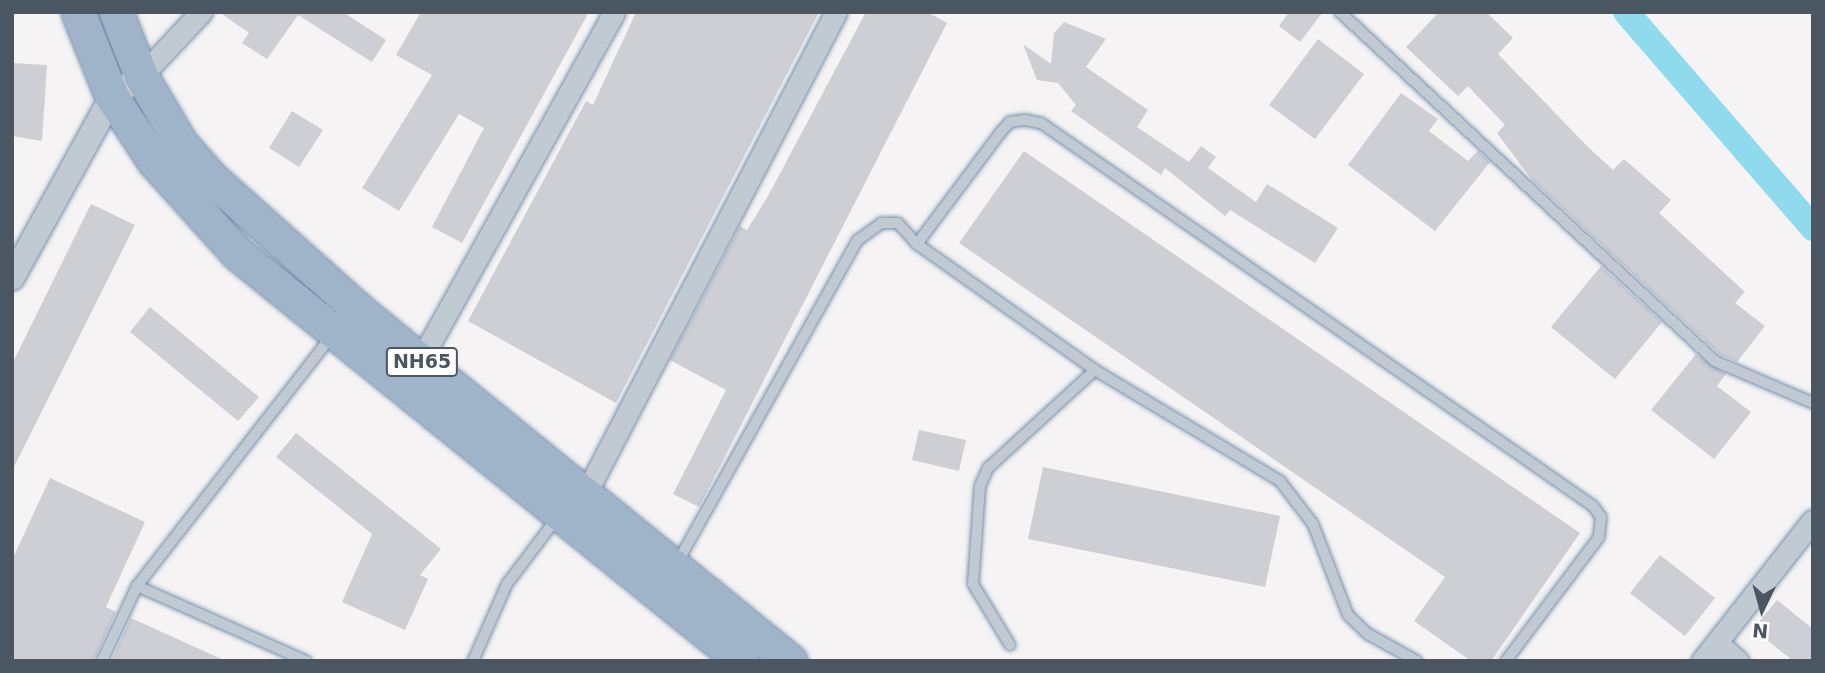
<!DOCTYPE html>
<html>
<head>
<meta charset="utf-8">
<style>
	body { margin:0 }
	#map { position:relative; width:1825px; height:673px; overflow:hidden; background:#f5f3f3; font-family:"DejaVu Sans",sans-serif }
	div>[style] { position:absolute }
	.canal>* { height:26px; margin:-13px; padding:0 13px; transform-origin:13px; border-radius:13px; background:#90daee }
	.building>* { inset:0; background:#cdcfd5 }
	.roads { filter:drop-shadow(0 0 2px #7690ad) drop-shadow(0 0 2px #7690ad) }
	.service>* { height:10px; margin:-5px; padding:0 5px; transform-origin:5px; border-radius:5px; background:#c1cad2 }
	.minor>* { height:21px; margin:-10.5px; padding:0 10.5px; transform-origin:10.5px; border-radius:10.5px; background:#c1cad2 }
	.tertiary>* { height:24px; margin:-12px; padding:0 12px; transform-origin:12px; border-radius:12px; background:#c1cad2 }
	.trunk>* { height:33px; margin:-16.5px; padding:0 16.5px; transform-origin:16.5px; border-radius:16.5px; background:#9fb4c9 }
	span { translate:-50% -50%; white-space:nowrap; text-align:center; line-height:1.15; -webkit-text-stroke:5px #fff; paint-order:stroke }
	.shield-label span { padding:2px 5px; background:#fff; border:2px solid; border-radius:5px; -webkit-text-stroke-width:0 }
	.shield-label { font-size:19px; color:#4a5661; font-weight:700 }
	.frame { position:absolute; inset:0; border:14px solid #4a5661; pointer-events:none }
	.north { position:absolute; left:1727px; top:575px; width:70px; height:70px; -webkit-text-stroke:5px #fff; paint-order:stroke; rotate:185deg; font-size:19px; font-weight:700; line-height:28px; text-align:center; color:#4a5661 }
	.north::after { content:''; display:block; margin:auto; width:24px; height:32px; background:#4a5661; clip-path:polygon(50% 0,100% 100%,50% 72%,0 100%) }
</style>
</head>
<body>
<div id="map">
	<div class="canal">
		<div style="left:1626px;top:12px;width:286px;rotate:49.1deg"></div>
	</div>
	<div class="building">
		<div style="clip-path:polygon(219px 12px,343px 12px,386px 40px,372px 62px,298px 15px,267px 59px,242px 43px,249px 33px)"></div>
		<div style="clip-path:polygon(421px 12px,589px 12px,462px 243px,432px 227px,484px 128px,459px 114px,399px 211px,362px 188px,432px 75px,396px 55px)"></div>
		<div style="clip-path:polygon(636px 12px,819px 12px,616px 403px,468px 321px,586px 101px,593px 105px)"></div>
		<div style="clip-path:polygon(866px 12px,927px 12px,947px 23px,699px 507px,673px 494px,726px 390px,670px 360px,740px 226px,747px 230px,768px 196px)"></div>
		<div style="clip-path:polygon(1289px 12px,1323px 12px,1300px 42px,1279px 26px)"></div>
		<div style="clip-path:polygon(1439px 12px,1486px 12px,1513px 38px,1498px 54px,1588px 147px,1613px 170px,1624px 159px,1671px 200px,1659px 213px,1745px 292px,1735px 303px,1765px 326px,1737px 362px,1719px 354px,1532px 180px,1497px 133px,1505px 125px,1468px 86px,1458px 96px,1406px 47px)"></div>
		<div style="clip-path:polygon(1064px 22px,1106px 39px,1086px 67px,1148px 110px,1137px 127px,1189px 162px,1201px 146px,1216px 157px,1208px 168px,1256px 202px,1267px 184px,1338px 228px,1315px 263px,1230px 210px,1225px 216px,1165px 168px,1161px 175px,1071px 111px,1076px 105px,1058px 83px,1037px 80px,1023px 44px,1051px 64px,1054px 33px)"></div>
		<div style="clip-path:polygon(1318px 39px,1364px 74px,1315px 139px,1269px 105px)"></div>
		<div style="clip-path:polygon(12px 63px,47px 65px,42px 141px,12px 136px)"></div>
		<div style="clip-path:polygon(1401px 93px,1438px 119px,1429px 131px,1468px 161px,1478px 151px,1490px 162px,1435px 231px,1348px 165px)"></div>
		<div style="clip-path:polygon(292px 111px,323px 130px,299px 167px,269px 148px)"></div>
		<div style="clip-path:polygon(1024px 151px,1580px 533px,1491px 661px,1471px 661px,1414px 621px,1445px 577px,959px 243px)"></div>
		<div style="clip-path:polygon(91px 204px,135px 225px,12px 471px,12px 364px)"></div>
		<div style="clip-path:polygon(1601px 266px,1662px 322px,1615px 379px,1551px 327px)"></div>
		<div style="clip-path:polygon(150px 307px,259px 397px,238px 421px,130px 332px)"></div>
		<div style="clip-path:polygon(1696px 354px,1726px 374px,1717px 386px,1751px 412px,1714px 459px,1651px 410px)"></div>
		<div style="clip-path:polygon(919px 430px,966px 440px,959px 471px,912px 460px)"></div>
		<div style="clip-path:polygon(296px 433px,441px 549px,420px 575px,428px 579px,405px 630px,342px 602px,372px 534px,276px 457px)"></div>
		<div style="clip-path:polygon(1043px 467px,1280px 516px,1265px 587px,1028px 539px)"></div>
		<div style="clip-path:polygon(50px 478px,145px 522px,106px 607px,116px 612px,94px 661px,12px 661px,12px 560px)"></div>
		<div style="clip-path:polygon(1660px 555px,1715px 598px,1685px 636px,1630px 593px)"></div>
		<div style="clip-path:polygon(1777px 600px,1813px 629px,1813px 661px,1793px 661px,1753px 629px)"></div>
		<div style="clip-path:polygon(131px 618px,226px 661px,111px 661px)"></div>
	</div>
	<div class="roads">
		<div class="service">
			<div style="left:1340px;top:12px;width:512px;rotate:42.94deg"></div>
			<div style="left:1715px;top:361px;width:107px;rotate:23.2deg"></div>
			<div style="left:917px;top:244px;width:218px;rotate:35.3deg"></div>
			<div style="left:1095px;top:370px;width:216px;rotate:31deg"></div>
			<div style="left:1280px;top:481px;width:54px;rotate:52.5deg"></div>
			<div style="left:1313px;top:524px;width:97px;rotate:69deg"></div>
			<div style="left:1348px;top:615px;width:28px;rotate:44deg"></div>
			<div style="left:1368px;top:634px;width:56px;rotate:28.9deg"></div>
			<div style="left:676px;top:565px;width:372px;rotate:-60.8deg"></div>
			<div style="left:858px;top:240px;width:29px;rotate:-36deg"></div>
			<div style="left:881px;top:223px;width:17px"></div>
			<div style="left:898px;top:223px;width:28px;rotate:48deg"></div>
			<div style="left:917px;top:244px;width:139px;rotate:-53.2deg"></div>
			<div style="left:1000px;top:133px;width:15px;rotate:-48deg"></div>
			<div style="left:1010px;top:122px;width:15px;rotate:-8deg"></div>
			<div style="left:1025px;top:120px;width:16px;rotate:11deg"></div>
			<div style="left:1041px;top:123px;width:672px;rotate:34.75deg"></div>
			<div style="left:1593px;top:506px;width:14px;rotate:54deg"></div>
			<div style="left:1601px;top:517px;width:20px;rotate:96deg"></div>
			<div style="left:1599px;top:537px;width:155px;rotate:126.9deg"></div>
			<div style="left:137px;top:586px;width:185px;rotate:23.9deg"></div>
			<div style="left:1010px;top:645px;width:71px;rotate:-121.2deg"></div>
			<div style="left:973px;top:584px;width:98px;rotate:-85.9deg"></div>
			<div style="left:980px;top:486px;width:20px;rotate:-66deg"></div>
			<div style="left:988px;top:468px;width:145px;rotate:-42.5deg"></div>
			<div style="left:102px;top:661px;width:83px;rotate:-65deg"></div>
			<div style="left:137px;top:586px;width:319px;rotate:-52.1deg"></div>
			<div style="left:473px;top:661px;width:84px;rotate:-66.2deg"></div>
			<div style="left:507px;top:584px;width:83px;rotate:-52.9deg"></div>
		</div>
		<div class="minor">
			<div style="left:141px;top:76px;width:88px;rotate:-46.8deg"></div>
			<div style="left:420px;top:361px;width:399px;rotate:-60.9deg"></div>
			<div style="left:586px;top:493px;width:542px;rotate:-62.54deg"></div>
			<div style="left:1717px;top:643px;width:28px;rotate:41deg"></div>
			<div style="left:1702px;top:661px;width:179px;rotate:-51.8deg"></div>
		</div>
		<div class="tertiary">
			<div style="left:12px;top:278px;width:207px;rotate:-61.1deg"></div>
			<div style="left:112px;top:97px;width:36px;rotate:-36deg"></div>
		</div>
		<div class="trunk">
			<div style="left:78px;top:12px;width:92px;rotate:68.2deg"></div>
			<div style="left:112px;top:97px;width:77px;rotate:56.7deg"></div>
			<div style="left:154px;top:161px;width:125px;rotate:47.9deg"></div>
			<div style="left:238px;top:254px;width:648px;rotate:38.92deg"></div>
			<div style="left:116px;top:12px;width:69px;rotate:68.7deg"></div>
			<div style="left:141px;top:76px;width:79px;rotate:59.5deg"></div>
			<div style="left:181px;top:144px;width:45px;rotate:48.6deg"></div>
			<div style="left:211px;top:178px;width:203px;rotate:41.8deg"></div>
			<div style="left:362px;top:313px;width:552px;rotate:39.11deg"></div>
		</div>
	</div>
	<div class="shield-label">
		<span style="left:422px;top:362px">NH65</span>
	</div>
	<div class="frame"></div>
	<div class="north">N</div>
</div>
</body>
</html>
